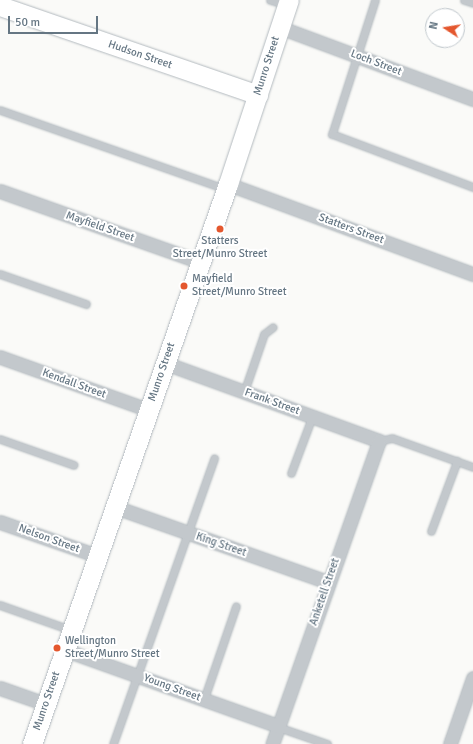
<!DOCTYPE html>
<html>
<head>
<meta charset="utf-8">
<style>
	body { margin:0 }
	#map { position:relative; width:473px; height:744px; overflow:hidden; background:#fafaf8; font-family:Signika,sans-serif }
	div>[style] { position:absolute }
	.roads { filter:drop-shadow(0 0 1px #b3babf) drop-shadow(0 0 1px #b3babf) }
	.lane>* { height:7px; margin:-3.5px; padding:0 3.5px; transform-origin:3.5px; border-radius:3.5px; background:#c3c8cc }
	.street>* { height:13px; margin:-6.5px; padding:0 6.5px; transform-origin:6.5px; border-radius:6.5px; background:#c3c8cc }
	.secondary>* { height:19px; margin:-9.5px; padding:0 9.5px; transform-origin:9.5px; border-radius:9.5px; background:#fff }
	.dots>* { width:11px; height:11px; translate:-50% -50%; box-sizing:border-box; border:2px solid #fff; border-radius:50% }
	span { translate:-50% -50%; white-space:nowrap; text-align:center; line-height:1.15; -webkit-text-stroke:4px #fff; paint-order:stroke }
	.street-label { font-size:11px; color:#657683 }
	.poi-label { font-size:11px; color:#657683 }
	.left { translate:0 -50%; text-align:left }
	.north { position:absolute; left:425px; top:8px; width:40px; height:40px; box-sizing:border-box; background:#fff; border:1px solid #c1c8cd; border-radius:50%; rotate:282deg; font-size:11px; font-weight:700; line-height:16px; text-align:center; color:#657683 }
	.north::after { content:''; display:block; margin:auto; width:14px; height:18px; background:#e4572e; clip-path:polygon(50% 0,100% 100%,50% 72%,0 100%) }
	.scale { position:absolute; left:8px; top:16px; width:90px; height:18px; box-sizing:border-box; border:2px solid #657683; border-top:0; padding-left:5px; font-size:12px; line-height:14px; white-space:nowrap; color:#657683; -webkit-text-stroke:3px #fff; paint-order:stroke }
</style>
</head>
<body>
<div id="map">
	<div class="roads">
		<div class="lane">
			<div style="left:270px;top:0;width:18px;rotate:16deg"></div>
			<div style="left:375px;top:0;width:141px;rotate:107.8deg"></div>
			<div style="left:332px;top:134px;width:151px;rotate:20.6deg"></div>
			<div style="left:464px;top:0;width:9px;rotate:18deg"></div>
			<div style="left:0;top:110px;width:239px;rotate:19.3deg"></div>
			<div style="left:0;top:274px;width:91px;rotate:19.2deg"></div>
			<div style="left:244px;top:392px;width:61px;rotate:-71deg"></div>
			<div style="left:264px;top:334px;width:11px;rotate:-38deg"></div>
			<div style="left:0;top:439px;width:78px;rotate:19.4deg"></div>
			<div style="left:379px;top:441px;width:13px;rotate:-13deg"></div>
			<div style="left:392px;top:438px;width:86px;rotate:19.7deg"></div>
			<div style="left:291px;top:473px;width:60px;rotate:-69.4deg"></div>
			<div style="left:431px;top:531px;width:75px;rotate:-69.6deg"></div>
			<div style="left:0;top:605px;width:75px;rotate:19.4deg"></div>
			<div style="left:204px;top:699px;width:98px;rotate:-71deg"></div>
			<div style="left:278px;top:727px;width:52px;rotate:19.1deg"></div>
			<div style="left:113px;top:744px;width:303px;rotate:-70.5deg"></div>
		</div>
		<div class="street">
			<div style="left:279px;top:27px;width:207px;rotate:20.4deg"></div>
			<div style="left:228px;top:184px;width:261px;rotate:20.2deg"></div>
			<div style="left:0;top:191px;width:213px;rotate:19.5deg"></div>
			<div style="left:0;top:357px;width:158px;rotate:19.6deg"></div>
			<div style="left:165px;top:363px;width:228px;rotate:20deg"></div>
			<div style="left:379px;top:441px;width:321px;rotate:109.4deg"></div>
			<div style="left:115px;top:507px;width:226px;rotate:19.4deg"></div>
			<div style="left:0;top:522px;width:104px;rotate:19.1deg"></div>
			<div style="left:65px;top:650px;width:226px;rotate:19.6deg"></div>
			<div style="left:0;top:688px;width:49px;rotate:19.2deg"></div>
			<div style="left:450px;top:744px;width:70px;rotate:-70.8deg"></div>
		</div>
		<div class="secondary">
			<div style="left:0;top:6px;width:273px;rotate:19deg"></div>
			<div style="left:32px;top:744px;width:593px;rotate:-70.71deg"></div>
			<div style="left:228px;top:184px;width:194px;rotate:-71.7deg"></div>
		</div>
	</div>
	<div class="dots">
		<div style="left:220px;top:229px;background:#e4572e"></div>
		<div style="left:184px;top:286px;background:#e4572e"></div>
		<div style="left:57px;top:648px;background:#e4572e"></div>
	</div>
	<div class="street-label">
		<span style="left:140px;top:55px;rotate:19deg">Hudson Street</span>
		<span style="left:376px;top:63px;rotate:21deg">Loch Street</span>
		<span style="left:267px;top:66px;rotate:-72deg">Munro Street</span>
		<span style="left:100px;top:227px;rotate:19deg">Mayfield Street</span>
		<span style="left:351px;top:229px;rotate:20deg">Statters Street</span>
		<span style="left:162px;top:372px;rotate:-71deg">Munro Street</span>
		<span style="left:74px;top:384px;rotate:20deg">Kendall Street</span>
		<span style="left:272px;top:402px;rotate:20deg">Frank Street</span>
		<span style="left:49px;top:539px;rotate:20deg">Nelson Street</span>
		<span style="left:221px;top:545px;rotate:19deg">King Street</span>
		<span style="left:325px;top:592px;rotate:-71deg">Anketell Street</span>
		<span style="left:172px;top:688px;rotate:20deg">Young Street</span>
		<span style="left:47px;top:701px;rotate:-71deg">Munro Street</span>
	</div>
	<div class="poi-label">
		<span style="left:220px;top:248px">Statters<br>Street/Munro Street</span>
		<span class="left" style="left:192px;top:286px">Mayfield<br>Street/Munro Street</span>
		<span class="left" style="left:65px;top:648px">Wellington<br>Street/Munro Street</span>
	</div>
	<div class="north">N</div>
	<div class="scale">50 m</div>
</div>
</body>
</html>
